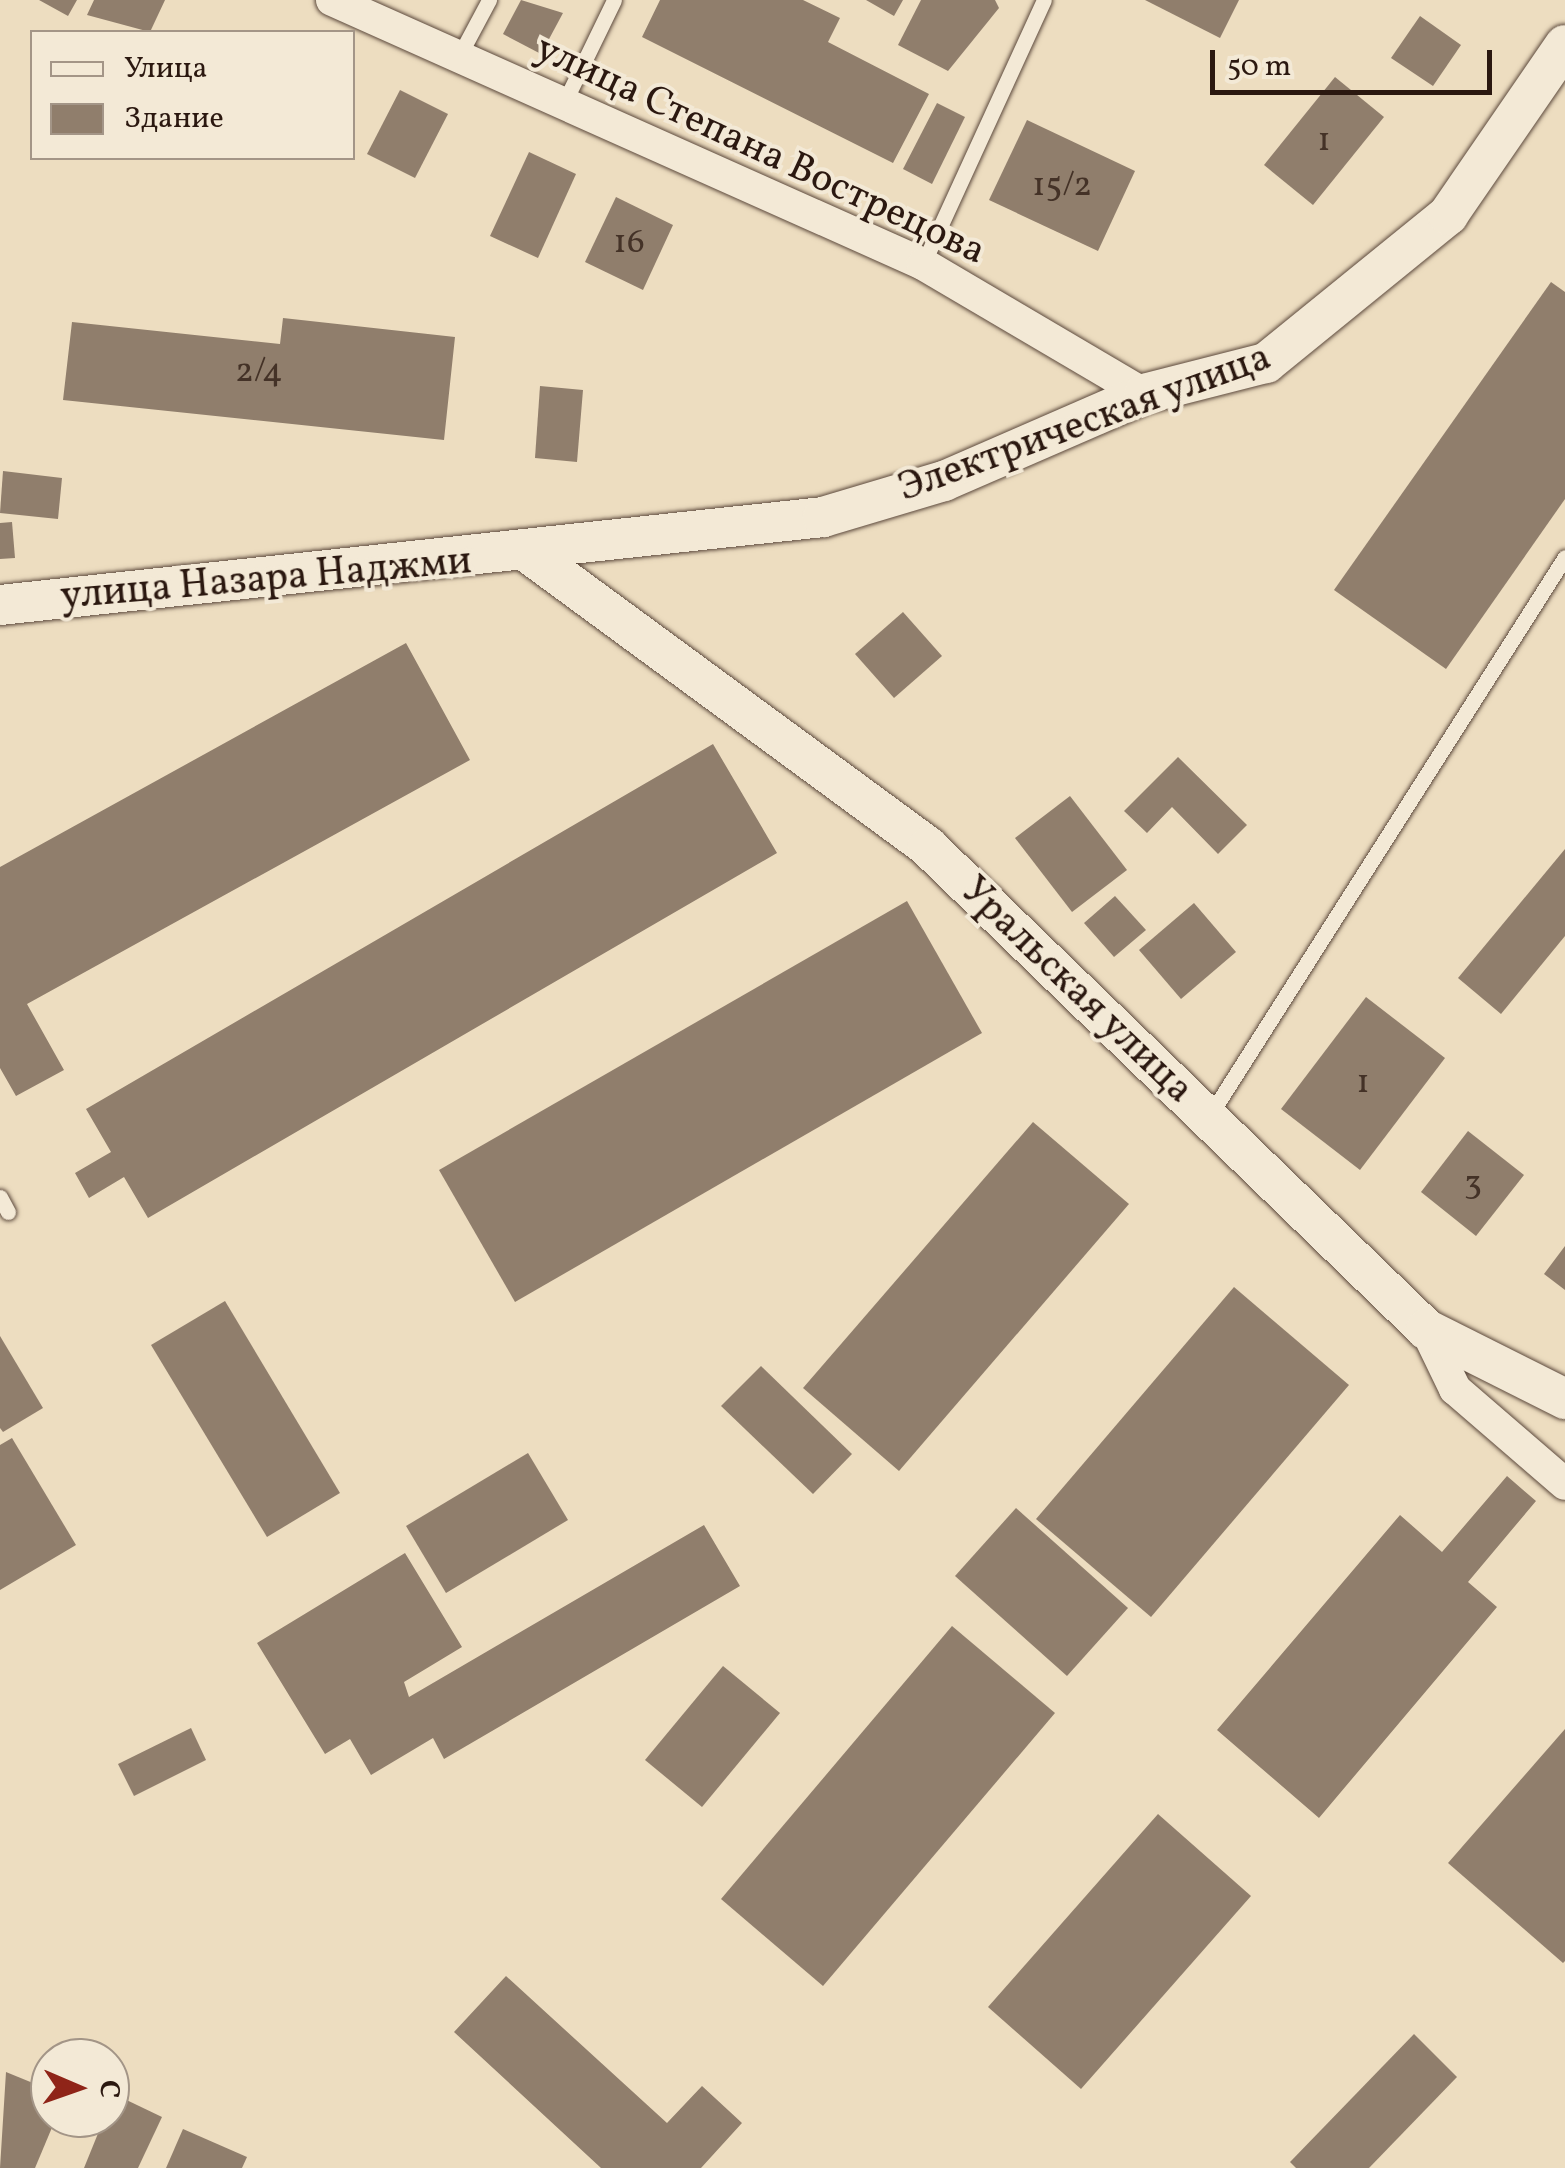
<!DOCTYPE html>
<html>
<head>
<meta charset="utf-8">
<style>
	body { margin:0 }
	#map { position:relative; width:1565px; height:2168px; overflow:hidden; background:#edddc0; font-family:Vollkorn,serif }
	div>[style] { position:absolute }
	.building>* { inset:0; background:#907e6c }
	.roads { filter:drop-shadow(0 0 2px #5c493c) drop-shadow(0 0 2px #5c493c) }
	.service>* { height:15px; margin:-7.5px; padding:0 7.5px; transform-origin:7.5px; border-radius:7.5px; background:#f3e9d6 }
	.minor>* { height:32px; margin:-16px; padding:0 16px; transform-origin:16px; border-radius:16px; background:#f3e9d6 }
	.tertiary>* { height:40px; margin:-20px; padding:0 20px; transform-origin:20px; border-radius:20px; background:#f3e9d6 }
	span { translate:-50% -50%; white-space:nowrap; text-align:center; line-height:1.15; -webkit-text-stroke:8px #f3e9d6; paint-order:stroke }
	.number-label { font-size:35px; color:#443227 }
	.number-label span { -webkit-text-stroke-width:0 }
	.street-label { font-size:40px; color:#2b1810 }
	.legend { position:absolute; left:30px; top:30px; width:325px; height:130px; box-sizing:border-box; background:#f3e9d6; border:2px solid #a39587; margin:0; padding:12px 18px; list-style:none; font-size:30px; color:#2b1810 }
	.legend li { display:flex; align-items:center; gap:20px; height:50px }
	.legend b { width:50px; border:2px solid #a39587 }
	.north { position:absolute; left:30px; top:2038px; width:100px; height:100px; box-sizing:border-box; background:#f3e9d6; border:2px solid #a39587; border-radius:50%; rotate:92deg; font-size:28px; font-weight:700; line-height:40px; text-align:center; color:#2b1810 }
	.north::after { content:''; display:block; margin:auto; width:35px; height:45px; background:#8f2418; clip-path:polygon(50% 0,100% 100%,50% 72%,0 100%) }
	.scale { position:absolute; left:1210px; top:50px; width:282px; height:45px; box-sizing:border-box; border:5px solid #2b1810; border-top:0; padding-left:12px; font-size:30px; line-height:35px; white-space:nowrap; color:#2b1810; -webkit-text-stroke:8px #f3e9d6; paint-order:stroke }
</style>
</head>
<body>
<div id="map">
	<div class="building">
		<div style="clip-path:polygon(39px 0,77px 0,68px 16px)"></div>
		<div style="clip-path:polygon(94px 0,165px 0,150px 32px,87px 15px)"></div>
		<div style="clip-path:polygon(521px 0,563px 13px,541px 54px,503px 34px)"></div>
		<div style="clip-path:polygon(660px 0,803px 0,840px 18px,828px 42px,929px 94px,893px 163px,642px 37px)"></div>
		<div style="clip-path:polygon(866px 0,903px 0,894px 16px)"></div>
		<div style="clip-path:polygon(921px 0,995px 0,999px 8px,948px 71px,898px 45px)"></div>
		<div style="clip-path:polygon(1145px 0,1239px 0,1220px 38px)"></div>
		<div style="clip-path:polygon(1420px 16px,1461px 45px,1433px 86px,1391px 58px)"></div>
		<div style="clip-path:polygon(1335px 77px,1384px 117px,1313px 205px,1264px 165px)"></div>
		<div style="clip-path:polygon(400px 90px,448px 114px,415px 178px,367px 154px)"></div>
		<div style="clip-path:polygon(937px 103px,965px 117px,932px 184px,903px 169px)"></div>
		<div style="clip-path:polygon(1027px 120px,1135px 171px,1098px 251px,989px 200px)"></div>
		<div style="clip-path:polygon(529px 152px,576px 174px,538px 258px,490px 236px)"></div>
		<div style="clip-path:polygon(616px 197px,673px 225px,643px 290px,585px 262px)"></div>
		<div style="clip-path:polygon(1551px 282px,1565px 292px,1565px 499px,1446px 669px,1334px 590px)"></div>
		<div style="clip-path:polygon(283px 318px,455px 337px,444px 440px,63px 400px,72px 322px,280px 344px)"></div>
		<div style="clip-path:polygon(540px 386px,583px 390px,577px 462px,535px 458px)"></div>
		<div style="clip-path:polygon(3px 471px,62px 478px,58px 519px,0 513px)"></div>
		<div style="clip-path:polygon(12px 522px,15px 558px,0 559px,0 523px)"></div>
		<div style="clip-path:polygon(903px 612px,942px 656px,894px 698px,855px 654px)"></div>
		<div style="clip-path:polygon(406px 643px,470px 760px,27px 1004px,64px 1070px,16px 1096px,0 1068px,0 867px)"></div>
		<div style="clip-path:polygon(713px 744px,777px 853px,148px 1218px,124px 1177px,89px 1198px,75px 1173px,111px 1152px,86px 1109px)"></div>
		<div style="clip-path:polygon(1178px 757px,1247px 825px,1218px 854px,1172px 807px,1147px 833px,1124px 811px)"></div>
		<div style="clip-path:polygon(1070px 796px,1127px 870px,1072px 912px,1015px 838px)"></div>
		<div style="clip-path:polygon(1565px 849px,1565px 936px,1501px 1014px,1458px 978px)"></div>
		<div style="clip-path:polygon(1115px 896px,1146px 930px,1114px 957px,1084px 923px)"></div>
		<div style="clip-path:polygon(907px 901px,982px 1033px,515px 1302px,439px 1170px)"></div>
		<div style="clip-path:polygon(1194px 903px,1236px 952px,1181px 999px,1139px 950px)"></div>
		<div style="clip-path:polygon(1366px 997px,1445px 1058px,1360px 1170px,1281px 1109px)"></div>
		<div style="clip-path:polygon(1033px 1122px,1129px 1204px,899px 1471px,803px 1388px)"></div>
		<div style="clip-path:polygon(1468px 1131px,1524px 1175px,1476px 1236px,1421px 1192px)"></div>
		<div style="clip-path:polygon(1565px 1246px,1565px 1290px,1544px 1274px)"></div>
		<div style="clip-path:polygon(1234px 1287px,1349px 1385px,1151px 1617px,1036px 1519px)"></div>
		<div style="clip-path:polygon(225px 1301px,340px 1493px,267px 1537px,151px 1345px)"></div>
		<div style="clip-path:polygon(0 1336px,43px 1408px,3px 1432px,0 1428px)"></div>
		<div style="clip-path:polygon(761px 1366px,852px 1454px,813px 1494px,721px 1406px)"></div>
		<div style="clip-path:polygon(12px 1438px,76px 1545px,0 1590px,0 1445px)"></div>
		<div style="clip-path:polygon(528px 1453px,568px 1520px,446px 1593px,406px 1526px)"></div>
		<div style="clip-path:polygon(1507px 1476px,1536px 1501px,1468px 1582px,1497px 1607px,1319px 1818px,1217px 1730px,1400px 1515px,1442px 1552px)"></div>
		<div style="clip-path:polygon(1016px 1508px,1128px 1608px,1067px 1676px,955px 1576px)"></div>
		<div style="clip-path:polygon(704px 1525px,740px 1586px,444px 1759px,433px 1738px,371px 1775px,350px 1739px,325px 1754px,257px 1643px,405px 1553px,462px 1647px,404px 1682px,409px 1697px)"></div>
		<div style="clip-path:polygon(952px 1626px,1055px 1713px,823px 1986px,721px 1899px)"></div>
		<div style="clip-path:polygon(723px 1666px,780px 1713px,702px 1807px,645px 1760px)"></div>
		<div style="clip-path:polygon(191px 1728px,206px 1760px,134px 1796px,118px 1764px)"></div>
		<div style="clip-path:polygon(1565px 1729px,1565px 1961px,1563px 1963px,1448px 1863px)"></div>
		<div style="clip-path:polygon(1158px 1814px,1251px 1896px,1081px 2089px,988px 2007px)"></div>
		<div style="clip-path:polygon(506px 1976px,667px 2123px,702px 2086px,742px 2123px,701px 2168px,601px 2168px,454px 2032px)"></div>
		<div style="clip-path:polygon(1414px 2034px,1457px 2077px,1369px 2168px,1296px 2168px,1290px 2162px)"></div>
		<div style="clip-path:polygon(6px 2072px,50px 2090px,56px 2118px,35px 2168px,0 2168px)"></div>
		<div style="clip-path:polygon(114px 2094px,162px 2117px,138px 2168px,84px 2168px)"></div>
		<div style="clip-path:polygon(183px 2129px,247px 2157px,242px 2168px,166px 2168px)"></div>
	</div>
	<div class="roads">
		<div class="service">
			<div style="left:458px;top:58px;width:66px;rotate:-61.9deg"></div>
			<div style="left:565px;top:101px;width:112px;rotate:-64.1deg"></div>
			<div style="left:923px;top:264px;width:290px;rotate:-65.4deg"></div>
			<div style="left:1210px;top:1115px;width:661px;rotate:-57.54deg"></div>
			<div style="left:0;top:1197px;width:17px;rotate:62deg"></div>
		</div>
		<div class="minor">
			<div style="left:332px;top:0;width:647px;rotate:24.07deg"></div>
			<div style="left:923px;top:264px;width:256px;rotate:30.5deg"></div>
			<div style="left:1426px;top:1329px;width:67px;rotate:64.2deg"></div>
			<div style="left:1455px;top:1389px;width:145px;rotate:40.8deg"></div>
		</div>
		<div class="tertiary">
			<div style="left:531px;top:555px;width:493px;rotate:36.3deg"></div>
			<div style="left:928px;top:847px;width:693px;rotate:44.06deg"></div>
			<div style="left:1426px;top:1329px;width:156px;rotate:26.7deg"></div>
			<div style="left:0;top:605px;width:828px;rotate:-6.1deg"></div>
			<div style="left:823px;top:517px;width:126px;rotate:-16.6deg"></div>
			<div style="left:944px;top:481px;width:218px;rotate:-23.5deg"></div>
			<div style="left:1144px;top:394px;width:126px;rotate:-14.3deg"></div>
			<div style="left:1266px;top:363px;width:235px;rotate:-39.1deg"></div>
			<div style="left:1448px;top:215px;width:206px;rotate:-55.5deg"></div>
		</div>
	</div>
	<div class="number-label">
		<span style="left:1324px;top:141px">1</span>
		<span style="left:1062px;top:186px">15/2</span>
		<span style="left:629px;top:243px">16</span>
		<span style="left:259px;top:372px">2/4</span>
		<span style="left:1363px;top:1083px">1</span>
		<span style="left:1473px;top:1184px">3</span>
	</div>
	<div class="street-label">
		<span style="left:760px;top:151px;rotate:25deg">улица Степана Вострецова</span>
		<span style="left:1085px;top:424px;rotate:-20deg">Электрическая улица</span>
		<span style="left:266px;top:580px;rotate:-5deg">улица Назара Наджми</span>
		<span style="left:1076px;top:991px;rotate:44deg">Уральская улица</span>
	</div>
	<ul class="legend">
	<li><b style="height:12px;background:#f3e9d6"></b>Улица</li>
	<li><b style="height:28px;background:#907e6c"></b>Здание</li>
	</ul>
	<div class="north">С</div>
	<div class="scale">50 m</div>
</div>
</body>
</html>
